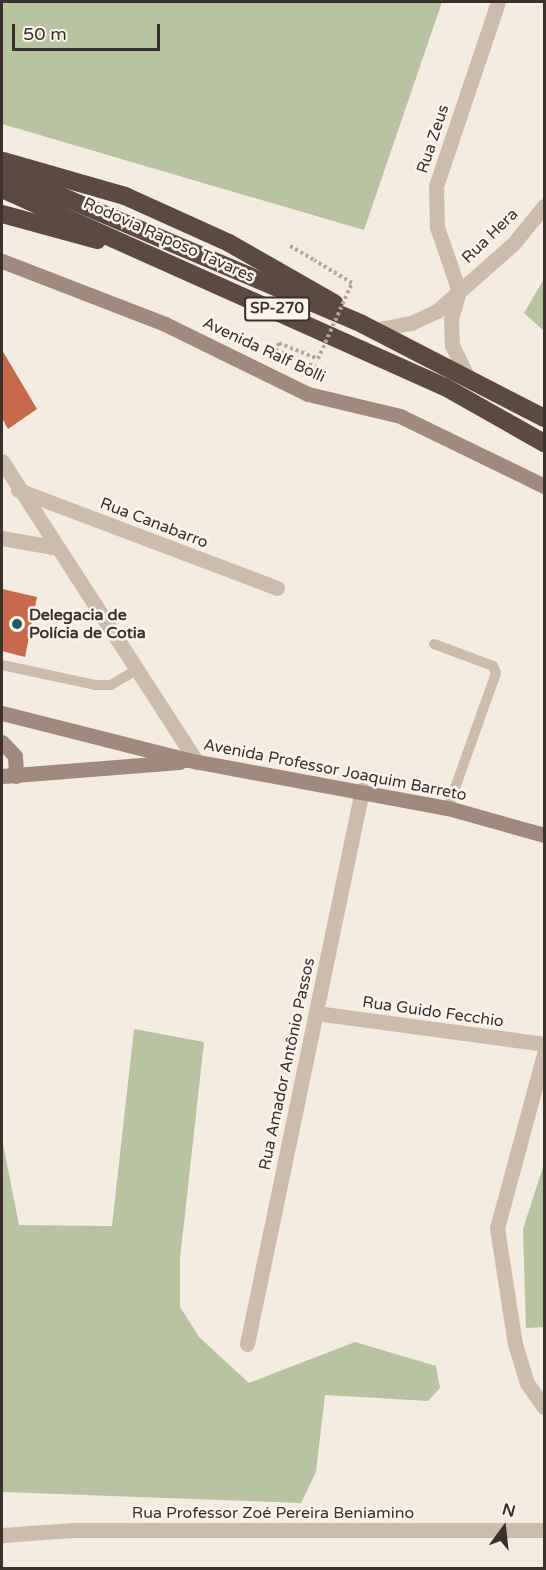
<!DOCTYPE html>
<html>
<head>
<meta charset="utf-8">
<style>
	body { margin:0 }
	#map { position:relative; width:546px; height:1570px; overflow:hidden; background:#f4ebe1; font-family:"Varela Round",sans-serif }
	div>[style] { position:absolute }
	.green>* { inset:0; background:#b8c4a0 }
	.building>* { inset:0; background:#c8694b }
	.path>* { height:4px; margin-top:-2px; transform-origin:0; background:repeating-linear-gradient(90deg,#b9a596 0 3px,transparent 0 6px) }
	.lane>* { height:10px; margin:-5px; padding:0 5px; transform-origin:5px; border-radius:5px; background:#cdbbac }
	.street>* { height:15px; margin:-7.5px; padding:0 7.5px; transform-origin:7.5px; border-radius:7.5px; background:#cdbbac }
	.secondary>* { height:15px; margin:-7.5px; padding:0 7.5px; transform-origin:7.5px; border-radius:7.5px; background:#a18a7d }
	.highway>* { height:18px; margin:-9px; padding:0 9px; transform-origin:9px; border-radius:9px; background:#5c4a42 }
	.path-bridge>* { height:4px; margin-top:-2px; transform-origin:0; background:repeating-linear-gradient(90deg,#b9a596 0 3px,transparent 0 6px) }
	.dots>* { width:16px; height:16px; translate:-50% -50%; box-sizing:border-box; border:3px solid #fbf5ee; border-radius:50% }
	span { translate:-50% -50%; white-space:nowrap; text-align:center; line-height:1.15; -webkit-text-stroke:5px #fbf5ee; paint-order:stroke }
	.shield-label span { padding:2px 4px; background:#fbf5ee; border:2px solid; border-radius:4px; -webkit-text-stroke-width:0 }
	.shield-label { font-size:15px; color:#3b302b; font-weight:700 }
	.street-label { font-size:16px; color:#3b302b }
	.poi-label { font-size:16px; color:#3b302b; font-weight:700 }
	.left { translate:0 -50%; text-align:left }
	.frame { position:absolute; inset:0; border:3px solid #3b302b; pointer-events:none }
	.north { position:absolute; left:474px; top:1498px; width:60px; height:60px; -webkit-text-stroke:4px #fbf5ee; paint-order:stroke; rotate:15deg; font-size:16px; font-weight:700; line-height:24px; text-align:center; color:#3b302b }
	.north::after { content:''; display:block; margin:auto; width:21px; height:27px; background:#3b302b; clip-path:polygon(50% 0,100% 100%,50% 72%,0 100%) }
	.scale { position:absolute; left:12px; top:24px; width:148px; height:27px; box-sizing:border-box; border:3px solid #3b302b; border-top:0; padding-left:8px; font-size:18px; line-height:21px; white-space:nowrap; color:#3b302b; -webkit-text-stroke:4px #fbf5ee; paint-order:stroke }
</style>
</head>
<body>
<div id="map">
	<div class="green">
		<div style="clip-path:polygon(2px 2px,442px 2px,364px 230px,2px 124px)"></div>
		<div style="clip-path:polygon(544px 279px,544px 331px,524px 313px)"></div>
		<div style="clip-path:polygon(134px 1029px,204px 1042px,180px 1259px,180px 1307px,199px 1337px,249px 1383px,355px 1342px,436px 1366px,440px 1388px,428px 1401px,325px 1395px,316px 1472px,301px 1503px,2px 1492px,2px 1139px,19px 1225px,112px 1226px)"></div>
		<div style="clip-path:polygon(544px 1164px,544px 1327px,526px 1328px,523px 1229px)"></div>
	</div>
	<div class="building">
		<div style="clip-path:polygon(2px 350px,37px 409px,8px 429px,2px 418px)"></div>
		<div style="clip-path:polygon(2px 589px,37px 597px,25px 657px,2px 651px)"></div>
	</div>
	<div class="path">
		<div style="left:290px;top:246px;width:28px;rotate:30deg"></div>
		<div style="left:279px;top:343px;width:8px;rotate:113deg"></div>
		<div style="left:276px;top:350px;width:46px;rotate:23.2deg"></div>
		<div style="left:318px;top:368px;width:11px;rotate:142deg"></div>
	</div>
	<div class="lane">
		<div style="left:434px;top:644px;width:63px;rotate:20.4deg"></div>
		<div style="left:493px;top:666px;width:8px;rotate:67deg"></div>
		<div style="left:496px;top:673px;width:143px;rotate:109.6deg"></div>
		<div style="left:2px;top:665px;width:95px;rotate:12.1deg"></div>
		<div style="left:95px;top:685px;width:16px"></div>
		<div style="left:111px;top:685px;width:29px;rotate:-31deg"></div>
	</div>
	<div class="street">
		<div style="left:459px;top:291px;width:68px;rotate:-109deg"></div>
		<div style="left:437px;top:227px;width:41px;rotate:-91.4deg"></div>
		<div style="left:436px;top:186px;width:194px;rotate:-71.4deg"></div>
		<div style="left:459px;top:291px;width:29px;rotate:106deg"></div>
		<div style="left:451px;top:319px;width:26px;rotate:88deg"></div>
		<div style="left:452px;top:345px;width:34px;rotate:64deg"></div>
		<div style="left:374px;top:330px;width:38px;rotate:-11deg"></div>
		<div style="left:411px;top:323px;width:29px;rotate:-25deg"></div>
		<div style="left:437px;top:311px;width:101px;rotate:-41.4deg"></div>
		<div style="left:513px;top:244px;width:49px;rotate:-50.8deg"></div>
		<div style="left:2px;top:461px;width:359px;rotate:57.1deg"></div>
		<div style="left:18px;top:490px;width:277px;rotate:20.7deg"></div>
		<div style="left:2px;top:538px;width:52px;rotate:10deg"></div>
		<div style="left:316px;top:1013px;width:230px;rotate:7.7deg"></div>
		<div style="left:544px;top:1054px;width:180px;rotate:105.1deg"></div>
		<div style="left:497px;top:1228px;width:117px;rotate:81.2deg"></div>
		<div style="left:515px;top:1344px;width:41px;rotate:72.9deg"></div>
		<div style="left:527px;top:1383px;width:29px;rotate:55deg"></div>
		<div style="left:247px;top:1344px;width:566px;rotate:-78.27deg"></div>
		<div style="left:2px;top:1535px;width:71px;rotate:-4deg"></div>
		<div style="left:73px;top:1530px;width:471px"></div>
	</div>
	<div class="secondary">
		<div style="left:2px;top:261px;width:175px;rotate:21.1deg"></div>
		<div style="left:165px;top:324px;width:159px;rotate:26.1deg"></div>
		<div style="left:308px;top:394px;width:95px;rotate:13.4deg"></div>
		<div style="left:400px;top:416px;width:160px;rotate:25.9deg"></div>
		<div style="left:2px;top:713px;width:192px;rotate:14.2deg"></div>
		<div style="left:188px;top:760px;width:264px;rotate:10.5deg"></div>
		<div style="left:448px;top:808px;width:100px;rotate:15.7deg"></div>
		<div style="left:2px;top:742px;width:19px;rotate:47deg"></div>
		<div style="left:15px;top:756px;width:20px;rotate:87deg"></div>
		<div style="left:2px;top:776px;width:178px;rotate:-4.5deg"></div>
	</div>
	<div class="highway">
		<div style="left:3px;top:161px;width:127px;rotate:16deg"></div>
		<div style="left:125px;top:196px;width:114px;rotate:24.3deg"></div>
		<div style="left:229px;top:243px;width:121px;rotate:29.7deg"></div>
		<div style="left:2px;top:171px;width:391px;rotate:23deg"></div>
		<div style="left:362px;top:324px;width:205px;rotate:27.3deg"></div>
		<div style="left:2px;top:189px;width:485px;rotate:24.1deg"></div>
		<div style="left:445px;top:387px;width:114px;rotate:29.5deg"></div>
		<div style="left:2px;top:214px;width:99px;rotate:15.2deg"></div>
	</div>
	<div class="path-bridge">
		<div style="left:279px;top:343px;width:42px;rotate:22.3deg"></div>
		<div style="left:318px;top:359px;width:83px;rotate:-65.9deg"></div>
		<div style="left:352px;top:283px;width:44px;rotate:-148.8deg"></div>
	</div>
	<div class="dots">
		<div style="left:17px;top:624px;background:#1f5a5e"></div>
	</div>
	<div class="shield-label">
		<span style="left:277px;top:309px">SP-270</span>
	</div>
	<div class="street-label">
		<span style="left:433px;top:139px;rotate:-72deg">Rua Zeus</span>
		<span style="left:490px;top:236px;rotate:-44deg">Rua Hera</span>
		<span style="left:169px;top:240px;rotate:24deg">Rodovia Raposo Tavares</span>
		<span style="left:264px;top:350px;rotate:25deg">Avenida Ralf Bolli</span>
		<span style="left:154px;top:523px;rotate:21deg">Rua Canabarro</span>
		<span style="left:335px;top:770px;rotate:11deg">Avenida Professor Joaquim Barreto</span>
		<span style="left:433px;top:1012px;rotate:8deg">Rua Guido Fecchio</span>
		<span style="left:287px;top:1064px;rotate:-78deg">Rua Amador Antônio Passos</span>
		<span style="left:273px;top:1513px">Rua Professor Zoé Pereira Beniamino</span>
	</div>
	<div class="poi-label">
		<span class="left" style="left:29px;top:624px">Delegacia de<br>Polícia de Cotia</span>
	</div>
	<div class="frame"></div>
	<div class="north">N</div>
	<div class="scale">50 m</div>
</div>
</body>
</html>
